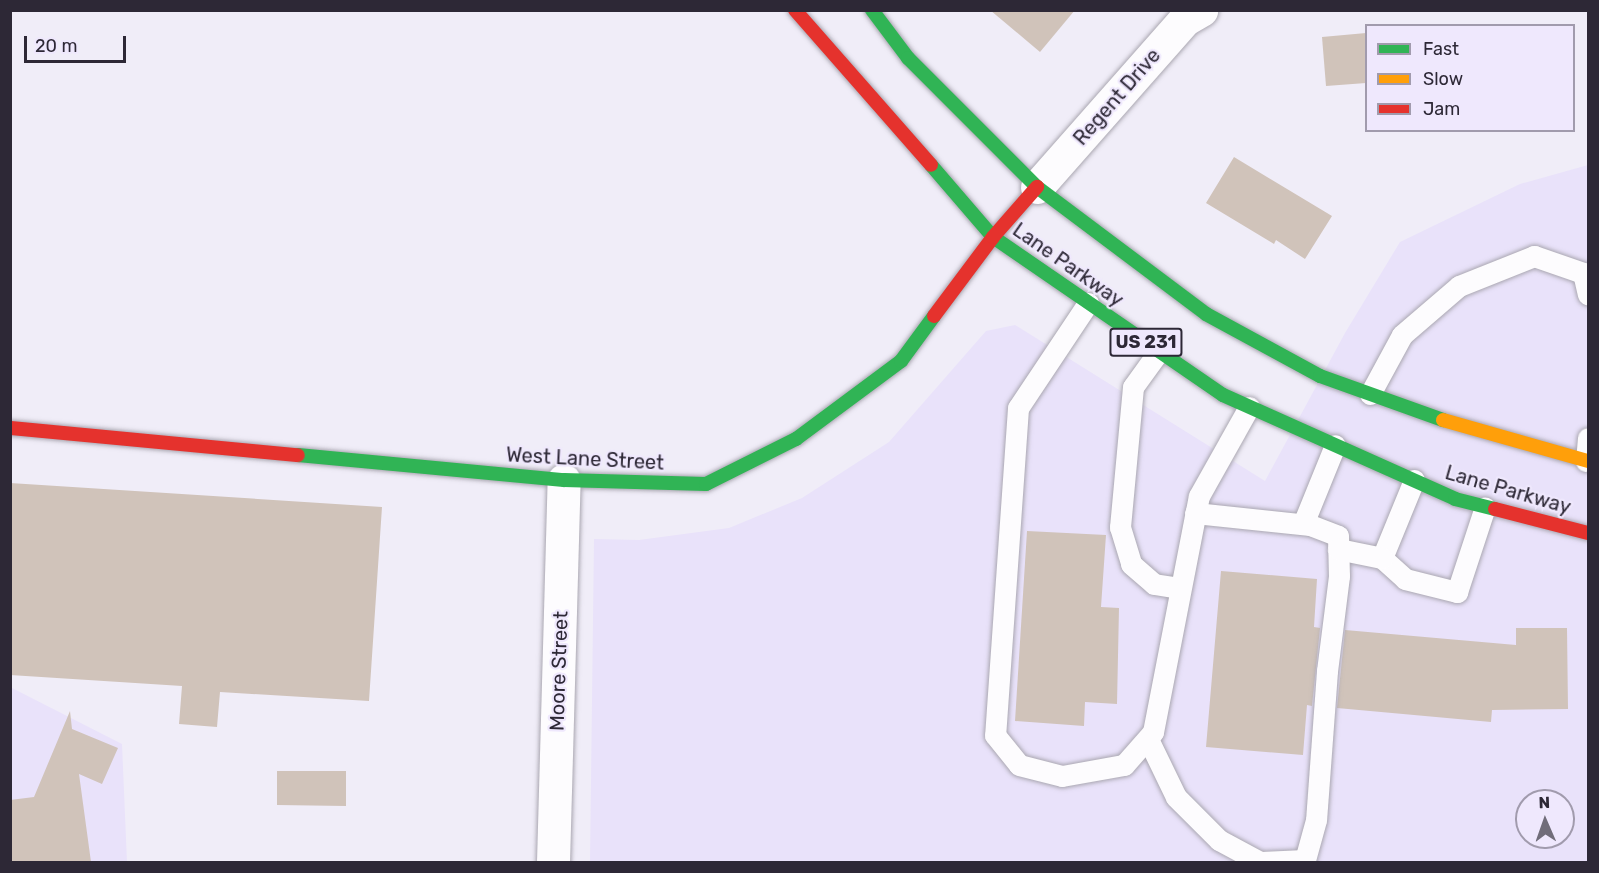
<!DOCTYPE html>
<html>
<head>
<meta charset="utf-8">
<style>
	body { margin:0 }
	#map { position:relative; width:1599px; height:873px; overflow:hidden; background:#f0edf8; font-family:Rubik,sans-serif }
	div>[style] { position:absolute }
	.built>* { inset:0; background:#e9e2fa }
	.building>* { inset:0; background:#d0c3ba }
	.roads { filter:drop-shadow(0 0 2px #aaa7b1) drop-shadow(0 0 2px #aaa7b1) }
	.lane>* { height:21px; margin:-10.5px; padding:0 10.5px; transform-origin:10.5px; border-radius:10.5px; background:#fdfcfe }
	.street>* { height:33px; margin:-16.5px; padding:0 16.5px; transform-origin:16.5px; border-radius:16.5px; background:#fdfcfe }
	.fast>* { height:14px; margin:-7px; padding:0 7px; transform-origin:7px; border-radius:7px; background:#30b455 }
	.slow>* { height:14px; margin:-7px; padding:0 7px; transform-origin:7px; border-radius:7px; background:#ff9f0a }
	.jam>* { height:14px; margin:-7px; padding:0 7px; transform-origin:7px; border-radius:7px; background:#e5322d }
	span { translate:-50% -50%; white-space:nowrap; text-align:center; line-height:1.15; -webkit-text-stroke:4.5px #efe8fd; paint-order:stroke }
	.shield-label span { padding:2px 4px; background:#efe8fd; border:2px solid; border-radius:4px; -webkit-text-stroke-width:0 }
	.shield-label { font-size:18px; color:#2d2836; font-weight:700 }
	.street-label { font-size:20px; color:#2d2836 }
	.frame { position:absolute; inset:0; border:12px solid #2d2836; pointer-events:none }
	.legend { position:absolute; left:1365px; top:24px; width:210px; height:108px; box-sizing:border-box; background:#efe8fd; border:2px solid #a19bad; margin:0; padding:8px 10px; list-style:none; font-size:18px; color:#2d2836 }
	.legend li { display:flex; align-items:center; gap:12px; height:30px }
	.legend b { width:30px; border:2px solid #a19bad }
	.north { position:absolute; left:1515px; top:789px; width:60px; height:60px; box-sizing:border-box; background:#efe8fd; border:2px solid #a19bad; border-radius:50%; rotate:358deg; font-size:16px; font-weight:700; line-height:24px; text-align:center; color:#2d2836 }
	.north::after { content:''; display:block; margin:auto; width:21px; height:27px; background:#716d7a; clip-path:polygon(50% 0,100% 100%,50% 72%,0 100%) }
	.scale { position:absolute; left:24px; top:36px; width:102px; height:27px; box-sizing:border-box; border:3px solid #2d2836; border-top:0; padding-left:8px; font-size:18px; line-height:21px; white-space:nowrap; color:#2d2836; -webkit-text-stroke:4px #efe8fd; paint-order:stroke }
</style>
</head>
<body>
<div id="map">
	<div class="built">
		<div style="clip-path:polygon(evenodd,1588px 165px,1588px 862px,590px 862px,594px 539px,639px 540px,729px 528px,802px 498px,889px 442px,986px 331px,1015px 325px,1265px 481px,1345px 333px,1400px 242px,1520px 184px,1588px 165px,1527px 801px,1563px 801px,1563px 837px,1527px 837px,1527px 801px)"></div>
		<div style="clip-path:polygon(10px 687px,122px 744px,127px 862px,11px 862px)"></div>
	</div>
	<div class="building">
		<div style="clip-path:polygon(990px 10px,1075px 10px,1040px 52px)"></div>
		<div style="clip-path:polygon(1366px 33px,1366px 83px,1326px 86px,1322px 37px)"></div>
		<div style="clip-path:polygon(1234px 157px,1332px 216px,1305px 259px,1276px 240px,1274px 244px,1206px 203px)"></div>
		<div style="clip-path:polygon(10px 483px,382px 507px,369px 701px,220px 692px,217px 727px,179px 724px,182px 686px,10px 675px)"></div>
		<div style="clip-path:polygon(1027px 531px,1106px 535px,1101px 607px,1119px 608px,1117px 704px,1085px 702px,1084px 726px,1015px 721px)"></div>
		<div style="clip-path:polygon(1221px 571px,1317px 579px,1314px 627px,1320px 628px,1312px 706px,1307px 705px,1303px 755px,1206px 747px)"></div>
		<div style="clip-path:polygon(1516px 628px,1567px 628px,1568px 709px,1492px 710px,1491px 722px,1337px 708px,1345px 630px,1516px 645px)"></div>
		<div style="clip-path:polygon(70px 711px,72px 729px,118px 748px,102px 784px,79px 774px,91px 862px,10px 862px,10px 800px,34px 797px)"></div>
		<div style="clip-path:polygon(277px 771px,346px 771px,346px 806px,277px 805px)"></div>
	</div>
	<div class="roads">
		<div class="lane">
			<div style="left:1088px;top:303px;width:126px;rotate:123.7deg"></div>
			<div style="left:1018px;top:408px;width:328px;rotate:94deg"></div>
			<div style="left:995px;top:735px;width:38px;rotate:51deg"></div>
			<div style="left:1019px;top:765px;width:44px;rotate:14.3deg"></div>
			<div style="left:1062px;top:776px;width:63px;rotate:-10.1deg"></div>
			<div style="left:1124px;top:765px;width:44px;rotate:-48.7deg"></div>
			<div style="left:1153px;top:732px;width:240px;rotate:-79deg"></div>
			<div style="left:1199px;top:496px;width:102px;rotate:-60.7deg"></div>
			<div style="left:1159px;top:351px;width:44px;rotate:125.8deg"></div>
			<div style="left:1133px;top:387px;width:141px;rotate:95.3deg"></div>
			<div style="left:1120px;top:527px;width:39px;rotate:73deg"></div>
			<div style="left:1131px;top:564px;width:30px;rotate:41deg"></div>
			<div style="left:1154px;top:584px;width:25px;rotate:9deg"></div>
			<div style="left:1370px;top:394px;width:67px;rotate:-61.5deg"></div>
			<div style="left:1402px;top:335px;width:75px;rotate:-40.7deg"></div>
			<div style="left:1459px;top:286px;width:81px;rotate:-21.8deg"></div>
			<div style="left:1534px;top:256px;width:52px;rotate:19.1deg"></div>
			<div style="left:1583px;top:273px;width:22px;rotate:77deg"></div>
			<div style="left:1586px;top:461px;width:23px;rotate:-85deg"></div>
			<div style="left:1414px;top:480px;width:84px;rotate:112.3deg"></div>
			<div style="left:1382px;top:558px;width:31px;rotate:42deg"></div>
			<div style="left:1405px;top:579px;width:54px;rotate:14deg"></div>
			<div style="left:1457px;top:592px;width:89px;rotate:-71.8deg"></div>
			<div style="left:1195px;top:513px;width:116px;rotate:6deg"></div>
			<div style="left:1310px;top:525px;width:30px;rotate:21deg"></div>
			<div style="left:1338px;top:536px;width:40px;rotate:88.6deg"></div>
			<div style="left:1339px;top:576px;width:96px;rotate:97.2deg"></div>
			<div style="left:1327px;top:671px;width:149px;rotate:94.2deg"></div>
			<div style="left:1316px;top:820px;width:41px;rotate:105.4deg"></div>
			<div style="left:1305px;top:860px;width:44px;rotate:177.4deg"></div>
			<div style="left:1303px;top:524px;width:85px;rotate:-67.9deg"></div>
			<div style="left:1338px;top:549px;width:45px;rotate:11.6deg"></div>
			<div style="left:1148px;top:739px;width:64px;rotate:64.2deg"></div>
			<div style="left:1176px;top:797px;width:61px;rotate:45deg"></div>
			<div style="left:1219px;top:840px;width:47px;rotate:28.2deg"></div>
		</div>
		<div class="street">
			<div style="left:1037px;top:187px;width:222px;rotate:-48.6deg"></div>
			<div style="left:1184px;top:20px;width:20px;rotate:-30deg"></div>
			<div style="left:553px;top:862px;width:382px;rotate:-88.4deg"></div>
		</div>
		<div class="fast">
			<div style="left:872px;top:10px;width:60px;rotate:53.1deg"></div>
			<div style="left:908px;top:58px;width:182px;rotate:45deg"></div>
			<div style="left:1037px;top:187px;width:211px;rotate:36.9deg"></div>
			<div style="left:1206px;top:314px;width:130px;rotate:28.5deg"></div>
			<div style="left:1320px;top:376px;width:131px;rotate:19.7deg"></div>
			<div style="left:931px;top:165px;width:95px;rotate:49.3deg"></div>
			<div style="left:993px;top:237px;width:279px;rotate:34.5deg"></div>
			<div style="left:1223px;top:395px;width:254px;rotate:24.1deg"></div>
			<div style="left:1455px;top:499px;width:41px;rotate:14deg"></div>
			<div style="left:298px;top:455px;width:267px;rotate:5.4deg"></div>
			<div style="left:564px;top:480px;width:142px;rotate:1.6deg"></div>
			<div style="left:706px;top:484px;width:101px;rotate:-26.6deg"></div>
			<div style="left:796px;top:439px;width:131px;rotate:-36.6deg"></div>
			<div style="left:901px;top:361px;width:56px;rotate:-53.7deg"></div>
		</div>
		<div class="slow">
			<div style="left:1443px;top:420px;width:151px;rotate:15.8deg"></div>
		</div>
		<div class="jam">
			<div style="left:795px;top:10px;width:206px;rotate:48.7deg"></div>
			<div style="left:934px;top:316px;width:99px;rotate:-53.2deg"></div>
			<div style="left:993px;top:237px;width:67px;rotate:-48.7deg"></div>
			<div style="left:10px;top:428px;width:289px;rotate:5.4deg"></div>
			<div style="left:1495px;top:509px;width:96px;rotate:14.5deg"></div>
		</div>
	</div>
	<div class="shield-label">
		<span style="left:1146px;top:342px">US 231</span>
	</div>
	<div class="street-label">
		<span style="left:1117px;top:97px;rotate:-49deg">Regent Drive</span>
		<span style="left:1068px;top:265px;rotate:35deg">Lane Parkway</span>
		<span style="left:585px;top:459px;rotate:3deg">West Lane Street</span>
		<span style="left:1508px;top:490px;rotate:16deg">Lane Parkway</span>
		<span style="left:559px;top:671px;rotate:-88deg">Moore Street</span>
	</div>
	<div class="frame"></div>
	<ul class="legend">
	<li><b style="height:8px;background:#30b455"></b>Fast</li>
	<li><b style="height:8px;background:#ff9f0a"></b>Slow</li>
	<li><b style="height:8px;background:#e5322d"></b>Jam</li>
	</ul>
	<div class="north">N</div>
	<div class="scale">20 m</div>
</div>
</body>
</html>
